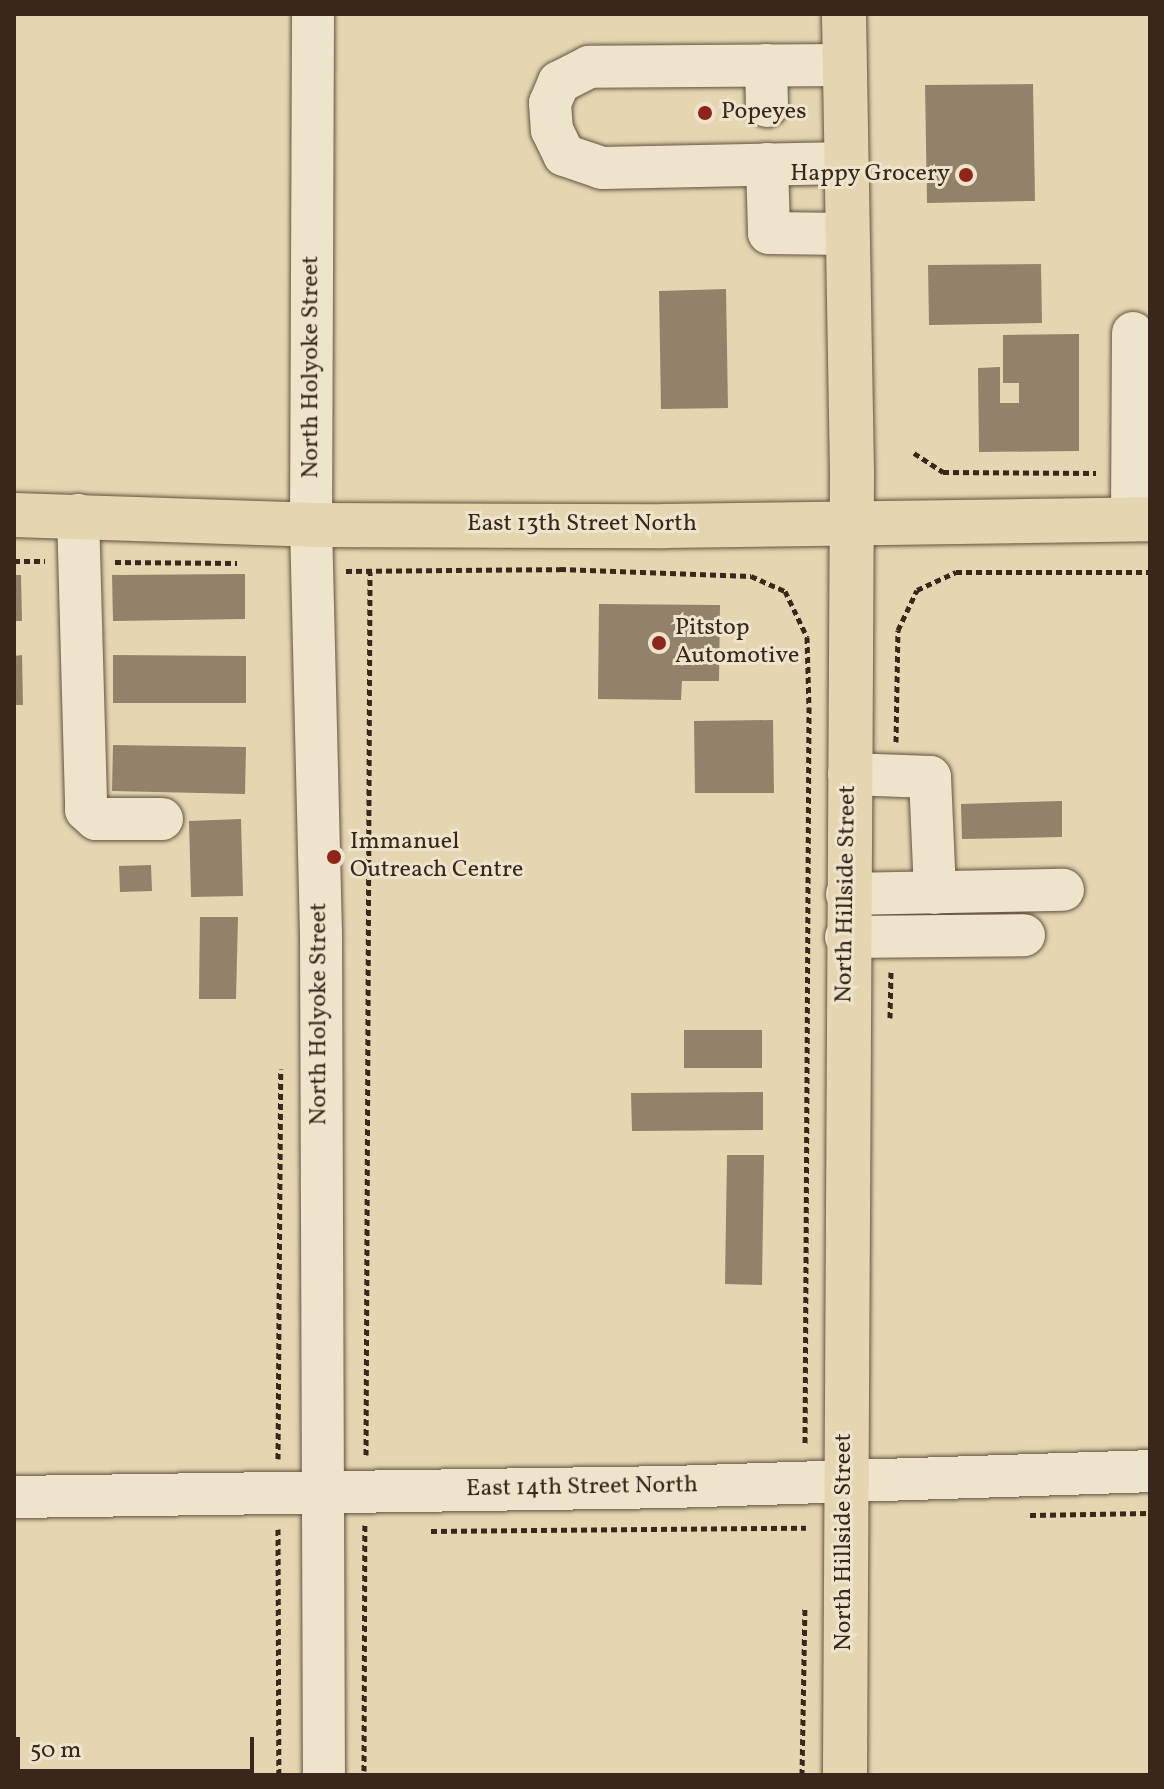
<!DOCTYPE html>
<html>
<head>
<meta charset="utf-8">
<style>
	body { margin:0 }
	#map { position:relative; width:1164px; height:1789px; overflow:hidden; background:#e5d6b1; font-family:Vollkorn,serif }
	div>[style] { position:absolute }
	.building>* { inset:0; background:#928269 }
	.path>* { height:5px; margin-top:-2.5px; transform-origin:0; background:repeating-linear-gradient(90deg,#39271c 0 6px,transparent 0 10px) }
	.roads { filter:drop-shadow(0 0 2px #645341) drop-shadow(0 0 2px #645341) }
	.minor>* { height:42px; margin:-21px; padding:0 21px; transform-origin:21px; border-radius:21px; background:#eee4cc }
	.major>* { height:44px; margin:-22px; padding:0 22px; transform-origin:22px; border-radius:22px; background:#e5d6b1 }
	.dots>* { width:22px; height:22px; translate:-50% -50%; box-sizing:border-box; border:4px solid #eee4cc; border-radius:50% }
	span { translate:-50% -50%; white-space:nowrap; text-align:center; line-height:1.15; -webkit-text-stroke:6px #eee4cc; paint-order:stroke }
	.poi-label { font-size:24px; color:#39271c }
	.left { translate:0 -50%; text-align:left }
	.right { translate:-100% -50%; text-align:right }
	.street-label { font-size:24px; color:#39271c }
	.frame { position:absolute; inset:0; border:16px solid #39271c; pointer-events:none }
	.scale { position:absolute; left:16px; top:1737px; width:238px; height:36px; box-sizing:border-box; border:4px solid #39271c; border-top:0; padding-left:10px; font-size:24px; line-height:28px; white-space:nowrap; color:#39271c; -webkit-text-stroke:6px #eee4cc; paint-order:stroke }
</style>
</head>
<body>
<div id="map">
	<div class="building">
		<div style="clip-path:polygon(1033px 84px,1035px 201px,927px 203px,925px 85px)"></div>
		<div style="clip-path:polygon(1041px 264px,1042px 323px,929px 325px,928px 265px)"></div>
		<div style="clip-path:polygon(726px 289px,728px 408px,661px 409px,659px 291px)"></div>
		<div style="clip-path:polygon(1079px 334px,1079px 451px,979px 452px,978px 368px,1000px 367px,1000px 403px,1019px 403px,1019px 383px,1003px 383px,1003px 335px)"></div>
		<div style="clip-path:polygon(245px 574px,245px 619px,113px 621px,112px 575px)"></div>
		<div style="clip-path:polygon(14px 575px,21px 575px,22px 621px,14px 621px)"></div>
		<div style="clip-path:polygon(599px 604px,720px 605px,719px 681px,682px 681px,681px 700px,598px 699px)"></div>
		<div style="clip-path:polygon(22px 655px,23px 705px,14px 705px,14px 656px)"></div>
		<div style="clip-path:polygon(113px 655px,246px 656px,246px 703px,113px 703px)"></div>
		<div style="clip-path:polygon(773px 720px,774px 793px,695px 793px,694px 721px)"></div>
		<div style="clip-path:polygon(113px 745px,246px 747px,245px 794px,112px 791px)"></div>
		<div style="clip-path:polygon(1062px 801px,1062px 837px,962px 839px,961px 804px)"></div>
		<div style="clip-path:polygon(241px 819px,243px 896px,191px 897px,189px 821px)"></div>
		<div style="clip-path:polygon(151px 865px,152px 891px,120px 892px,119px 866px)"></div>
		<div style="clip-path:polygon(200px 917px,238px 917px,236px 999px,199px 999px)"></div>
		<div style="clip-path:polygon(684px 1030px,762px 1030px,762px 1068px,684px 1068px)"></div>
		<div style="clip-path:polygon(763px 1092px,763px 1130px,632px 1131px,631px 1093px)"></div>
		<div style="clip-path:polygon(727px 1155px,764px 1155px,762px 1285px,725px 1284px)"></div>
	</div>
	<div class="path">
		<div style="left:914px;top:453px;width:35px;rotate:33deg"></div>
		<div style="left:943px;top:472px;width:153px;rotate:0.4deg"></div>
		<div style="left:14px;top:561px;width:31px"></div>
		<div style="left:115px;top:562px;width:122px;rotate:0.5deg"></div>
		<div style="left:346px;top:571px;width:214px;rotate:-0.5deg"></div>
		<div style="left:560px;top:569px;width:191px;rotate:2.1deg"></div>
		<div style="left:751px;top:576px;width:37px;rotate:24deg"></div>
		<div style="left:785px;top:591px;width:51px;rotate:64.4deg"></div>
		<div style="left:807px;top:637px;width:70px;rotate:88.4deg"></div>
		<div style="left:809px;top:707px;width:739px;rotate:90.31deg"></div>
		<div style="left:896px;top:742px;width:112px;rotate:-89deg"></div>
		<div style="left:898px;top:630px;width:44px;rotate:-64.6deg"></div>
		<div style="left:917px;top:590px;width:43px;rotate:-24.8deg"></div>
		<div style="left:956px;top:572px;width:194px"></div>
		<div style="left:890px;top:1018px;width:46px;rotate:-88.8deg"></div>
		<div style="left:366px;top:1455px;width:883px;rotate:-89.74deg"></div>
		<div style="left:278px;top:1459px;width:390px;rotate:-89.6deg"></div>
		<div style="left:1030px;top:1515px;width:120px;rotate:-1deg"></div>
		<div style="left:278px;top:1529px;width:246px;rotate:89.8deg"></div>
		<div style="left:431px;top:1531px;width:375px;rotate:-0.5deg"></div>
		<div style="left:364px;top:1771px;width:246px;rotate:-89.8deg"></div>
		<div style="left:802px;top:1775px;width:167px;rotate:-89deg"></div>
	</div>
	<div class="roads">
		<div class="minor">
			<div style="left:313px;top:14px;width:511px;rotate:90.22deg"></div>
			<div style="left:311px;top:525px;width:408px;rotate:88.6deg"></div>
			<div style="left:321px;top:933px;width:842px;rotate:89.8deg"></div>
			<div style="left:766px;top:65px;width:41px;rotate:88.6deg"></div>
			<div style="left:845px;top:65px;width:256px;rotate:179.6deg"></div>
			<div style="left:589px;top:67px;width:34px;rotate:153deg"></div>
			<div style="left:559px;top:82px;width:23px;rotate:113deg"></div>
			<div style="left:550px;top:103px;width:27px;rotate:86deg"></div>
			<div style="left:552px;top:130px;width:28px;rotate:64deg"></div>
			<div style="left:564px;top:155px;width:40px;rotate:18.9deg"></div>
			<div style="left:602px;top:168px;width:244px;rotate:-1.2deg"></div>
			<div style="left:767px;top:164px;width:69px;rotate:88.3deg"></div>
			<div style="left:769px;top:233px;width:78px;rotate:0.7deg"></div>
			<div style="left:78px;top:515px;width:295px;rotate:88.4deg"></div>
			<div style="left:86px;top:810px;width:13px;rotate:42deg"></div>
			<div style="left:96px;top:819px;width:66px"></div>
			<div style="left:1132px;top:519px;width:186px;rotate:-89.7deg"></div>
			<div style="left:849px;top:774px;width:81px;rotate:2.1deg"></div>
			<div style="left:930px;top:777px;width:116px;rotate:87.5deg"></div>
			<div style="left:847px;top:894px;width:216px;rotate:-1.1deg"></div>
			<div style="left:846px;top:937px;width:178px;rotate:-0.6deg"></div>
			<div style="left:14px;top:1497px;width:658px;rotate:-0.87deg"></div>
			<div style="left:672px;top:1487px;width:478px;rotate:-1.9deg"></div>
		</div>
		<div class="major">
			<div style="left:844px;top:14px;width:461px;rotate:89deg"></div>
			<div style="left:852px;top:475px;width:1300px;rotate:90.31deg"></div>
			<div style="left:14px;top:515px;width:297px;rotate:1.9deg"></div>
			<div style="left:311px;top:525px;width:354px;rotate:0.2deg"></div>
			<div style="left:665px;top:526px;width:485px;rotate:-0.8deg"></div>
		</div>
	</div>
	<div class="dots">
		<div style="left:705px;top:113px;background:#8f2418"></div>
		<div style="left:966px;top:175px;background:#8f2418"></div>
		<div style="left:659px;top:643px;background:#8f2418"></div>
		<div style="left:334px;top:857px;background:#8f2418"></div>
	</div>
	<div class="poi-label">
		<span class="left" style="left:721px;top:113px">Popeyes</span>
		<span class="right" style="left:950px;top:175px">Happy Grocery</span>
		<span class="left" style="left:675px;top:643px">Pitstop<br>Automotive</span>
		<span class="left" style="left:350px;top:857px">Immanuel<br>Outreach Centre</span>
	</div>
	<div class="street-label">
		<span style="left:312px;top:367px;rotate:-90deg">North Holyoke Street</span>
		<span style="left:582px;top:525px">East 13th Street North</span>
		<span style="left:847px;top:894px;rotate:-89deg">North Hillside Street</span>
		<span style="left:320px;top:1014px;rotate:-90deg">North Holyoke Street</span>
		<span style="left:582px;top:1488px;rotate:-1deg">East 14th Street North</span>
		<span style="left:845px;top:1542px;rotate:-90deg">North Hillside Street</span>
	</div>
	<div class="frame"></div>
	<div class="scale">50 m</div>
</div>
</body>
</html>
